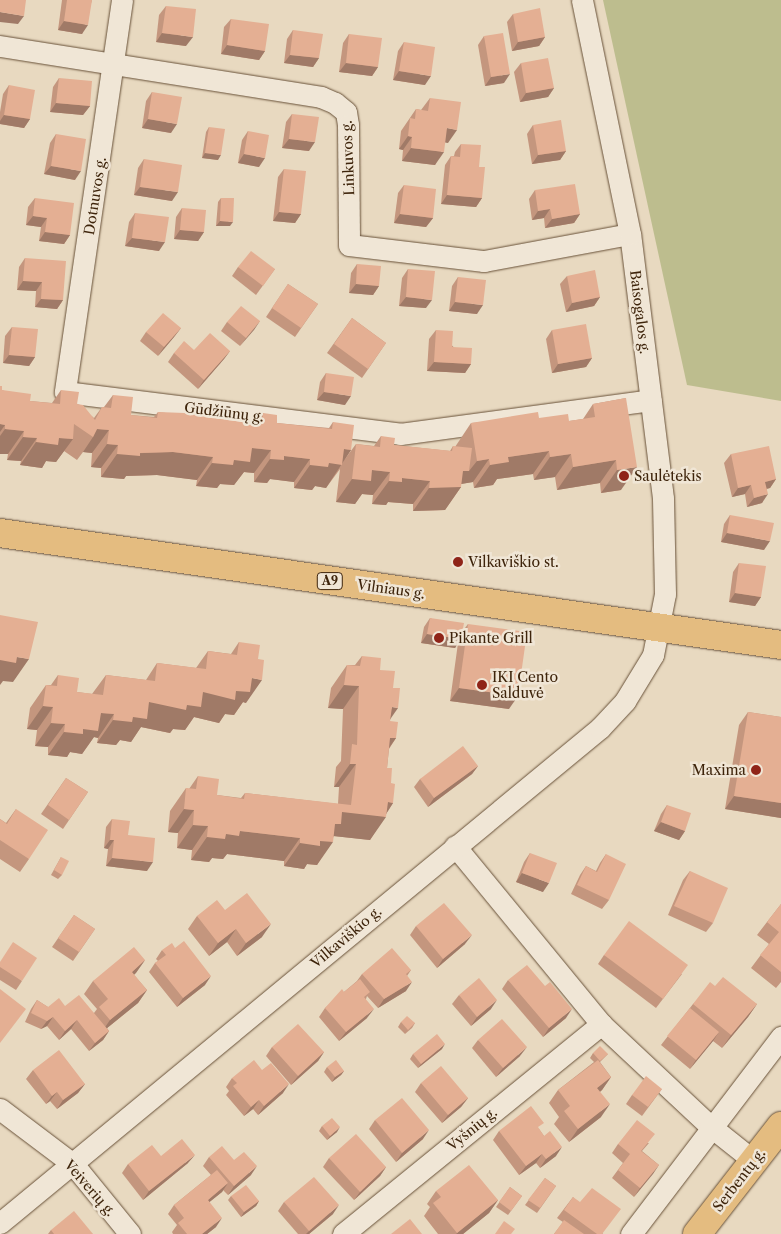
<!DOCTYPE html>
<html>
<head>
<meta charset="utf-8">
<style>
	body { margin:0 }
	#map { position:relative; width:781px; height:1234px; overflow:hidden; background:#e8d9c0; font-family:"Libre Caslon Text",serif }
	div>[style] { position:absolute }
	.green>* { inset:0; background:#bdbd8e }
	.roads { filter:drop-shadow(0 0 1px #685138) drop-shadow(0 0 1px #685138) }
	.minor>* { height:21px; margin:-10.5px; padding:0 10.5px; transform-origin:10.5px; border-radius:10.5px; background:#f0e6d6 }
	.primary>* { height:28px; margin:-14px; padding:0 14px; transform-origin:14px; border-radius:14px; background:#e4bc80 }
	.trunk>* { height:28px; margin:-14px; padding:0 14px; transform-origin:14px; border-radius:14px; background:#e4bc80 }
	.wall>* { inset:0; background:#c4967e }
	.shaded-wall>* { inset:0; background:#a07a67 }
	.building>* { inset:0; background:#e4af93 }
	.dots>* { width:14px; height:14px; translate:-50% -50%; box-sizing:border-box; border:2px solid #f0e6d6; border-radius:50% }
	span { translate:-50% -50%; white-space:nowrap; text-align:center; line-height:1.15; -webkit-text-stroke:5px #f0e6d6; paint-order:stroke }
	.shield-label span { padding:1px 4px; background:#f0e6d6; border:1px solid; border-radius:4px; -webkit-text-stroke-width:0 }
	.shield-label { font-size:12px; color:#3e240b; font-weight:700 }
	.street-label { font-size:14px; color:#3e240b }
	.poi-label { font-size:14px; color:#3e240b }
	.left { translate:0 -50%; text-align:left }
	.right { translate:-100% -50%; text-align:right }
</style>
</head>
<body>
<div id="map">
	<div class="green">
		<div style="clip-path:polygon(603px 0,781px 0,781px 401px,687px 385px)"></div>
	</div>
	<div class="roads">
		<div class="minor">
			<div style="left:122px;top:0;width:396px;rotate:98.3deg"></div>
			<div style="left:65px;top:392px;width:338px;rotate:7.1deg"></div>
			<div style="left:400px;top:434px;width:253px;rotate:-7.7deg"></div>
			<div style="left:0;top:46px;width:325px;rotate:9deg"></div>
			<div style="left:321px;top:97px;width:15px;rotate:23deg"></div>
			<div style="left:335px;top:103px;width:14px;rotate:39deg"></div>
			<div style="left:346px;top:112px;width:13px;rotate:81deg"></div>
			<div style="left:348px;top:125px;width:120px;rotate:89.5deg"></div>
			<div style="left:349px;top:245px;width:136px;rotate:6.8deg"></div>
			<div style="left:484px;top:261px;width:148px;rotate:-10.5deg"></div>
			<div style="left:455px;top:846px;width:230px;rotate:50.6deg"></div>
			<div style="left:601px;top:1024px;width:149px;rotate:43.1deg"></div>
			<div style="left:710px;top:1126px;width:56px;rotate:38.5deg"></div>
			<div style="left:0;top:1109px;width:91px;rotate:37deg"></div>
			<div style="left:73px;top:1164px;width:90px;rotate:50.8deg"></div>
			<div style="left:0;top:1223px;width:778px;rotate:-39.52deg"></div>
			<div style="left:600px;top:728px;width:37px;rotate:-47deg"></div>
			<div style="left:625px;top:701px;width:54px;rotate:-58.7deg"></div>
			<div style="left:653px;top:655px;width:62px;rotate:-78.9deg"></div>
			<div style="left:665px;top:594px;width:96px;rotate:-91.2deg"></div>
			<div style="left:663px;top:498px;width:266px;rotate:-97.1deg"></div>
			<div style="left:630px;top:234px;width:239px;rotate:-101.6deg"></div>
			<div style="left:343px;top:1234px;width:333px;rotate:-39.1deg"></div>
			<div style="left:631px;top:1234px;width:248px;rotate:-52.7deg"></div>
		</div>
		<div class="primary">
			<div style="left:697px;top:1234px;width:137px;rotate:-52.1deg"></div>
		</div>
		<div class="trunk">
			<div style="left:0;top:533px;width:789px;rotate:8.16deg"></div>
		</div>
	</div>
	<div class="wall">
		<div style="clip-path:polygon(62px 0,92px 0,82px 34px,58px 30px)"></div>
		<div style="clip-path:polygon(166px 6px,186px 46px,156px 42px,159px 15px)"></div>
		<div style="clip-path:polygon(513px 14px,545px 37px,539px 46px,512px 51px,507px 22px)"></div>
		<div style="clip-path:polygon(231px 19px,265px 51px,259px 60px,221px 54px,224px 27px)"></div>
		<div style="clip-path:polygon(293px 30px,319px 58px,313px 67px,284px 63px,287px 39px)"></div>
		<div style="clip-path:polygon(349px 34px,378px 67px,372px 76px,339px 72px,343px 43px)"></div>
		<div style="clip-path:polygon(484px 36px,504px 83px,485px 86px,478px 45px)"></div>
		<div style="clip-path:polygon(404px 42px,425px 85px,393px 80px,398px 51px)"></div>
		<div style="clip-path:polygon(521px 63px,554px 88px,548px 97px,520px 102px,514px 72px)"></div>
		<div style="clip-path:polygon(59px 78px,90px 106px,83px 115px,50px 112px,53px 87px)"></div>
		<div style="clip-path:polygon(9px 85px,30px 119px,24px 128px,0 124px,0 112px,3px 94px)"></div>
		<div style="clip-path:polygon(152px 92px,171px 133px,142px 128px,146px 101px)"></div>
		<div style="clip-path:polygon(430px 98px,448px 143px,445px 142px,435px 165px,402px 161px,403px 150px,399px 149px,401px 131px,416px 109px,421px 110px)"></div>
		<div style="clip-path:polygon(292px 114px,309px 151px,282px 148px,286px 122px)"></div>
		<div style="clip-path:polygon(533px 125px,566px 151px,560px 160px,532px 164px,527px 134px)"></div>
		<div style="clip-path:polygon(209px 127px,218px 160px,202px 158px,206px 132px)"></div>
		<div style="clip-path:polygon(248px 131px,259px 167px,238px 163px,242px 140px)"></div>
		<div style="clip-path:polygon(56px 134px,75px 180px,44px 174px,50px 143px)"></div>
		<div style="clip-path:polygon(461px 144px,479px 167px,482px 198px,476px 207px,441px 204px,445px 165px,451px 156px,454px 156px,455px 152px)"></div>
		<div style="clip-path:polygon(144px 159px,172px 201px,134px 195px,138px 168px)"></div>
		<div style="clip-path:polygon(284px 169px,301px 214px,295px 223px,273px 221px,278px 177px)"></div>
		<div style="clip-path:polygon(404px 185px,433px 218px,426px 227px,394px 223px,398px 193px)"></div>
		<div style="clip-path:polygon(535px 190px,580px 214px,574px 223px,545px 228px,544px 218px,532px 220px,529px 199px)"></div>
		<div style="clip-path:polygon(35px 198px,70px 235px,64px 244px,39px 241px,41px 227px,26px 225px,28px 207px)"></div>
		<div style="clip-path:polygon(221px 198px,230px 226px,216px 226px,218px 202px)"></div>
		<div style="clip-path:polygon(182px 208px,204px 232px,198px 241px,174px 239px,176px 217px)"></div>
		<div style="clip-path:polygon(135px 213px,159px 251px,125px 246px,129px 222px)"></div>
		<div style="clip-path:polygon(25px 258px,63px 300px,57px 309px,35px 307px,36px 291px,17px 290px,19px 267px)"></div>
		<div style="clip-path:polygon(357px 264px,379px 286px,373px 295px,349px 293px,351px 273px)"></div>
		<div style="clip-path:polygon(238px 267px,275px 269px,256px 295px,232px 276px)"></div>
		<div style="clip-path:polygon(408px 269px,426px 308px,399px 306px,402px 278px)"></div>
		<div style="clip-path:polygon(567px 276px,600px 297px,594px 306px,566px 312px,560px 284px)"></div>
		<div style="clip-path:polygon(458px 277px,477px 314px,449px 311px,452px 286px)"></div>
		<div style="clip-path:polygon(288px 284px,318px 304px,295px 337px,266px 317px)"></div>
		<div style="clip-path:polygon(352px 318px,386px 343px,362px 378px,327px 353px)"></div>
		<div style="clip-path:polygon(260px 321px,240px 346px,221px 331px,227px 322px)"></div>
		<div style="clip-path:polygon(12px 327px,35px 357px,29px 366px,3px 363px,5px 336px)"></div>
		<div style="clip-path:polygon(181px 328px,174px 337px,158px 356px,140px 341px,146px 332px)"></div>
		<div style="clip-path:polygon(436px 330px,471px 364px,465px 373px,427px 371px,429px 339px)"></div>
		<div style="clip-path:polygon(552px 330px,592px 358px,586px 367px,552px 373px,546px 339px)"></div>
		<div style="clip-path:polygon(194px 350px,230px 351px,224px 359px,198px 389px,168px 362px,174px 353px)"></div>
		<div style="clip-path:polygon(326px 373px,345px 405px,317px 400px,320px 382px)"></div>
		<div style="clip-path:polygon(0 386px,2px 390px,30px 401px,52px 403px,61px 390px,94px 418px,102px 407px,104px 407px,113px 395px,131px 415px,154px 417px,158px 412px,254px 424px,256px 424px,263px 413px,277px 423px,329px 428px,333px 422px,351px 450px,342px 463px,356px 444px,374px 446px,381px 436px,394px 445px,450px 451px,453px 446px,455px 447px,471px 423px,539px 418px,569px 421px,583px 419px,593px 404px,626px 398px,621px 490px,601px 493px,600px 483px,557px 490px,555px 477px,534px 480px,533px 474px,497px 479px,493px 485px,474px 488px,473px 482px,461px 484px,461px 487px,445px 510px,413px 511px,413px 504px,388px 502px,386px 505px,372px 504px,373px 495px,362px 494px,355px 504px,336px 502px,340px 469px,326px 488px,315px 486px,312px 490px,294px 488px,294px 482px,270px 479px,267px 483px,254px 482px,254px 473px,244px 472px,234px 485px,220px 484px,217px 488px,196px 486px,197px 480px,157px 475px,126px 476px,124px 479px,101px 477px,101px 468px,91px 467px,92px 453px,83px 452px,77px 460px,64px 451px,56px 462px,46px 461px,42px 468px,20px 465px,21px 461px,7px 460px,8px 454px,0 454px)"></div>
		<div style="clip-path:polygon(731px 454px,776px 479px,770px 488px,767px 489px,762px 503px,747px 507px,745px 494px,732px 497px,724px 463px)"></div>
		<div style="clip-path:polygon(730px 515px,764px 550px,721px 542px,724px 524px)"></div>
		<div style="clip-path:polygon(739px 563px,761px 597px,755px 606px,729px 602px,733px 572px)"></div>
		<div style="clip-path:polygon(430px 618px,462px 632px,468px 624px,509px 709px,450px 701px,458px 643px,455px 648px,421px 643px,424px 627px)"></div>
		<div style="clip-path:polygon(239px 642px,246px 703px,243px 702px,234px 715px,225px 714px,219px 723px,194px 717px,185px 730px,173px 729px,170px 733px,141px 727px,131px 742px,120px 740px,116px 745px,97px 743px,98px 738px,94px 737px,82px 754px,70px 752px,67px 757px,48px 755px,48px 747px,35px 746px,37px 730px,27px 729px,30px 708px,46px 685px,51px 685px,58px 675px,77px 692px,92px 694px,106px 675px,146px 680px,157px 663px,196px 668px,208px 651px,231px 654px)"></div>
		<div style="clip-path:polygon(362px 656px,380px 670px,393px 688px,390px 721px,396px 738px,389px 749px,387px 768px,391px 783px,393px 803px,370px 840px,334px 836px,317px 865px,307px 864px,304px 869px,284px 866px,284px 861px,227px 854px,223px 859px,212px 858px,209px 862px,191px 860px,192px 850px,177px 848px,178px 833px,168px 832px,170px 811px,186px 788px,189px 789px,198px 776px,217px 795px,241px 798px,245px 793px,338px 804px,339px 787px,334px 787px,336px 767px,341px 761px,343px 709px,328px 708px,331px 688px,347px 665px,355px 665px)"></div>
		<div style="clip-path:polygon(748px 712px,781px 717px,781px 818px,725px 809px,739px 725px)"></div>
		<div style="clip-path:polygon(478px 766px,472px 774px,428px 807px,414px 787px,420px 779px)"></div>
		<div style="clip-path:polygon(66px 778px,88px 792px,63px 829px,41px 814px)"></div>
		<div style="clip-path:polygon(667px 805px,685px 831px,679px 840px,654px 831px,661px 814px)"></div>
		<div style="clip-path:polygon(16px 809px,29px 859px,20px 872px,0 859px,0 819px,6px 823px)"></div>
		<div style="clip-path:polygon(112px 819px,147px 871px,106px 866px,108px 849px,104px 848px,106px 827px)"></div>
		<div style="clip-path:polygon(530px 853px,543px 892px,516px 882px,524px 862px)"></div>
		<div style="clip-path:polygon(606px 854px,609px 900px,602px 909px,571px 894px,580px 875px,586px 866px,596px 871px,600px 863px)"></div>
		<div style="clip-path:polygon(61px 857px,62px 875px,58px 879px,51px 875px)"></div>
		<div style="clip-path:polygon(690px 871px,713px 923px,706px 932px,668px 915px,683px 880px)"></div>
		<div style="clip-path:polygon(781px 904px,781px 982px,776px 988px,751px 968px,769px 944px,757px 935px,767px 922px)"></div>
		<div style="clip-path:polygon(225px 910px,262px 937px,237px 956px,227px 942px,209px 956px,188px 929px,197px 916px)"></div>
		<div style="clip-path:polygon(74px 915px,95px 929px,73px 961px,52px 947px)"></div>
		<div style="clip-path:polygon(416px 926px,465px 944px,437px 968px,410px 935px)"></div>
		<div style="clip-path:polygon(162px 950px,205px 985px,177px 1007px,149px 972px,155px 963px,158px 961px,156px 959px)"></div>
		<div style="clip-path:polygon(604px 955px,682px 974px,656px 1008px,598px 964px)"></div>
		<div style="clip-path:polygon(145px 960px,134px 975px,147px 990px,138px 1003px,107px 1028px,109px 1031px,103px 1040px,89px 1051px,71px 1029px,59px 1040px,47px 1026px,41px 1029px,25px 1022px,31px 1009px,37px 1000px,48px 1007px,65px 1006px,94px 1013px,97px 1009px,84px 994px,93px 981px)"></div>
		<div style="clip-path:polygon(0 962px,22px 981px,16px 990px,0 980px)"></div>
		<div style="clip-path:polygon(411px 970px,407px 976px,406px 991px,378px 1008px,367px 996px,366px 999px,367px 1018px,339px 1041px,319px 1017px,325px 1008px,357px 981px,362px 974px)"></div>
		<div style="clip-path:polygon(508px 980px,566px 1018px,543px 1037px,502px 989px)"></div>
		<div style="clip-path:polygon(715px 986px,757px 1004px,748px 1017px,722px 1048px,713px 1041px,690px 1069px,661px 1045px,693px 1004px)"></div>
		<div style="clip-path:polygon(459px 995px,491px 1009px,471px 1026px,452px 1004px)"></div>
		<div style="clip-path:polygon(401px 1022px,415px 1023px,412px 1028px,405px 1034px,398px 1027px)"></div>
		<div style="clip-path:polygon(478px 1040px,520px 1056px,496px 1077px,472px 1048px)"></div>
		<div style="clip-path:polygon(272px 1047px,324px 1052px,318px 1061px,291px 1085px,266px 1056px)"></div>
		<div style="clip-path:polygon(442px 1049px,418px 1068px,410px 1059px,413px 1054px)"></div>
		<div style="clip-path:polygon(593px 1053px,608px 1054px,600px 1062px,611px 1077px,602px 1090px,600px 1092px,601px 1117px,569px 1142px,554px 1124px,559px 1117px,549px 1103px,558px 1090px,594px 1062px,590px 1058px)"></div>
		<div style="clip-path:polygon(327px 1067px,344px 1071px,341px 1075px,332px 1082px,324px 1072px)"></div>
		<div style="clip-path:polygon(33px 1070px,85px 1084px,78px 1093px,57px 1109px,50px 1101px,46px 1104px,26px 1079px)"></div>
		<div style="clip-path:polygon(232px 1078px,283px 1093px,258px 1115px,253px 1109px,244px 1116px,226px 1095px,229px 1091px,226px 1087px)"></div>
		<div style="clip-path:polygon(421px 1083px,468px 1098px,461px 1107px,442px 1123px,415px 1092px)"></div>
		<div style="clip-path:polygon(662px 1089px,642px 1116px,626px 1104px,632px 1095px)"></div>
		<div style="clip-path:polygon(375px 1120px,423px 1139px,396px 1162px,369px 1129px)"></div>
		<div style="clip-path:polygon(322px 1126px,337px 1132px,327px 1140px,319px 1131px)"></div>
		<div style="clip-path:polygon(539px 1129px,544px 1136px,556px 1156px,540px 1168px,536px 1163px,519px 1175px,493px 1140px,499px 1131px)"></div>
		<div style="clip-path:polygon(649px 1143px,642px 1151px,659px 1165px,634px 1197px,612px 1178px,623px 1163px,612px 1153px,618px 1144px)"></div>
		<div style="clip-path:polygon(209px 1157px,234px 1160px,251px 1175px,228px 1195px,223px 1190px,222px 1192px,209px 1202px,216px 1227px,207px 1234px,173px 1234px,172px 1232px,177px 1225px,168px 1214px,174px 1205px,211px 1175px,203px 1166px)"></div>
		<div style="clip-path:polygon(329px 1158px,386px 1167px,380px 1176px,354px 1200px,323px 1167px)"></div>
		<div style="clip-path:polygon(188px 1163px,143px 1200px,122px 1173px,128px 1164px)"></div>
		<div style="clip-path:polygon(545px 1178px,556px 1186px,537px 1213px,525px 1205px)"></div>
		<div style="clip-path:polygon(510px 1187px,522px 1196px,508px 1215px,496px 1207px)"></div>
		<div style="clip-path:polygon(436px 1191px,498px 1200px,489px 1213px,463px 1234px,438px 1234px,424px 1216px,430px 1207px,427px 1204px)"></div>
		<div style="clip-path:polygon(231px 1196px,259px 1201px,256px 1206px,241px 1217px,228px 1200px)"></div>
		<div style="clip-path:polygon(573px 1197px,603px 1234px,554px 1234px,563px 1222px,557px 1218px)"></div>
		<div style="clip-path:polygon(284px 1202px,333px 1214px,309px 1234px,298px 1234px,278px 1211px)"></div>
		<div style="clip-path:polygon(51px 1230px,93px 1234px,48px 1234px)"></div>
	</div>
	<div class="shaded-wall">
		<div style="clip-path:polygon(0 12px,24px 16px,18px 24px,0 22px)"></div>
		<div style="clip-path:polygon(64px 21px,88px 25px,82px 34px,58px 30px)"></div>
		<div style="clip-path:polygon(162px 33px,193px 37px,186px 46px,156px 42px)"></div>
		<div style="clip-path:polygon(545px 37px,539px 46px,512px 51px,518px 42px)"></div>
		<div style="clip-path:polygon(227px 45px,265px 51px,259px 60px,221px 54px)"></div>
		<div style="clip-path:polygon(290px 55px,319px 58px,313px 67px,284px 63px)"></div>
		<div style="clip-path:polygon(346px 63px,378px 67px,372px 76px,339px 72px)"></div>
		<div style="clip-path:polygon(399px 71px,431px 76px,425px 85px,393px 80px)"></div>
		<div style="clip-path:polygon(510px 74px,504px 83px,485px 86px,491px 77px)"></div>
		<div style="clip-path:polygon(554px 88px,548px 97px,520px 102px,526px 93px)"></div>
		<div style="clip-path:polygon(56px 103px,90px 106px,83px 115px,50px 112px)"></div>
		<div style="clip-path:polygon(4px 115px,30px 119px,24px 128px,0 124px,0 121px)"></div>
		<div style="clip-path:polygon(148px 119px,177px 124px,171px 133px,142px 128px)"></div>
		<div style="clip-path:polygon(447px 128px,457px 130px,448px 143px,438px 141px)"></div>
		<div style="clip-path:polygon(408px 136px,412px 137px,403px 150px,399px 149px)"></div>
		<div style="clip-path:polygon(289px 139px,315px 142px,309px 151px,282px 148px)"></div>
		<div style="clip-path:polygon(411px 148px,444px 152px,435px 165px,402px 161px)"></div>
		<div style="clip-path:polygon(566px 151px,560px 160px,532px 164px,538px 155px)"></div>
		<div style="clip-path:polygon(205px 153px,221px 155px,218px 160px,202px 158px)"></div>
		<div style="clip-path:polygon(244px 154px,265px 158px,259px 167px,238px 163px)"></div>
		<div style="clip-path:polygon(51px 166px,81px 171px,75px 180px,44px 174px)"></div>
		<div style="clip-path:polygon(140px 187px,178px 192px,172px 201px,134px 195px)"></div>
		<div style="clip-path:polygon(447px 195px,482px 198px,476px 207px,441px 204px)"></div>
		<div style="clip-path:polygon(550px 209px,544px 218px,532px 220px,538px 211px)"></div>
		<div style="clip-path:polygon(279px 212px,301px 214px,295px 223px,273px 221px)"></div>
		<div style="clip-path:polygon(400px 214px,433px 218px,426px 227px,394px 223px)"></div>
		<div style="clip-path:polygon(580px 214px,574px 223px,545px 228px,552px 219px)"></div>
		<div style="clip-path:polygon(33px 216px,47px 218px,41px 227px,26px 225px)"></div>
		<div style="clip-path:polygon(220px 221px,233px 222px,230px 226px,216px 226px)"></div>
		<div style="clip-path:polygon(180px 230px,204px 232px,198px 241px,174px 239px)"></div>
		<div style="clip-path:polygon(45px 232px,70px 235px,64px 244px,39px 241px)"></div>
		<div style="clip-path:polygon(132px 238px,165px 242px,159px 251px,125px 246px)"></div>
		<div style="clip-path:polygon(23px 281px,42px 282px,36px 291px,17px 290px)"></div>
		<div style="clip-path:polygon(356px 284px,379px 286px,373px 295px,349px 293px)"></div>
		<div style="clip-path:polygon(406px 297px,432px 300px,426px 308px,399px 306px)"></div>
		<div style="clip-path:polygon(600px 297px,594px 306px,566px 312px,572px 303px)"></div>
		<div style="clip-path:polygon(41px 299px,63px 300px,57px 309px,35px 307px)"></div>
		<div style="clip-path:polygon(455px 302px,483px 305px,477px 314px,449px 311px)"></div>
		<div style="clip-path:polygon(260px 321px,254px 330px,240px 346px,246px 338px)"></div>
		<div style="clip-path:polygon(181px 328px,174px 337px,158px 356px,164px 347px)"></div>
		<div style="clip-path:polygon(230px 351px,224px 359px,198px 389px,204px 380px)"></div>
		<div style="clip-path:polygon(9px 355px,35px 357px,29px 366px,3px 363px)"></div>
		<div style="clip-path:polygon(592px 358px,586px 367px,552px 373px,558px 364px)"></div>
		<div style="clip-path:polygon(434px 362px,471px 364px,465px 373px,427px 371px)"></div>
		<div style="clip-path:polygon(324px 392px,351px 396px,345px 405px,317px 400px)"></div>
		<div style="clip-path:polygon(0 424px,5px 425px,0 432px)"></div>
		<div style="clip-path:polygon(5px 429px,24px 431px,8px 454px,0 454px,0 436px)"></div>
		<div style="clip-path:polygon(97px 429px,109px 430px,92px 453px,83px 452px,93px 437px)"></div>
		<div style="clip-path:polygon(23px 437px,37px 438px,21px 461px,7px 460px)"></div>
		<div style="clip-path:polygon(59px 438px,73px 439px,56px 462px,46px 461px,42px 468px,20px 465px,36px 442px)"></div>
		<div style="clip-path:polygon(107px 444px,118px 445px,101px 468px,91px 467px)"></div>
		<div style="clip-path:polygon(252px 448px,271px 450px,254px 473px,244px 472px,234px 485px,220px 484px,217px 488px,196px 486px,212px 463px,234px 460px)"></div>
		<div style="clip-path:polygon(344px 449px,351px 450px,326px 488px,315px 486px,312px 490px,294px 488px,310px 465px,329px 463px)"></div>
		<div style="clip-path:polygon(549px 451px,533px 474px,497px 479px,493px 485px,474px 488px,490px 465px,508px 457px)"></div>
		<div style="clip-path:polygon(173px 452px,213px 457px,197px 480px,157px 475px,126px 476px,124px 479px,101px 477px,117px 454px)"></div>
		<div style="clip-path:polygon(571px 454px,555px 477px,534px 480px,550px 457px)"></div>
		<div style="clip-path:polygon(284px 456px,310px 459px,294px 482px,270px 479px,267px 483px,254px 482px,270px 459px)"></div>
		<div style="clip-path:polygon(489px 459px,473px 482px,461px 484px,461px 487px,445px 510px,413px 511px,429px 488px,463px 471px,469px 471px,477px 461px)"></div>
		<div style="clip-path:polygon(616px 460px,600px 483px,557px 490px,573px 467px)"></div>
		<div style="clip-path:polygon(637px 467px,621px 490px,601px 493px,617px 470px)"></div>
		<div style="clip-path:polygon(372px 470px,390px 472px,373px 495px,362px 494px,355px 504px,336px 502px,352px 479px)"></div>
		<div style="clip-path:polygon(402px 478px,430px 481px,413px 504px,388px 502px,386px 505px,372px 504px,389px 481px)"></div>
		<div style="clip-path:polygon(776px 479px,770px 488px,759px 490px,765px 482px)"></div>
		<div style="clip-path:polygon(751px 485px,745px 494px,732px 497px,738px 488px)"></div>
		<div style="clip-path:polygon(768px 494px,762px 503px,747px 507px,754px 498px)"></div>
		<div style="clip-path:polygon(727px 533px,770px 541px,764px 550px,721px 542px)"></div>
		<div style="clip-path:polygon(735px 593px,761px 597px,755px 606px,729px 602px)"></div>
		<div style="clip-path:polygon(427px 634px,461px 639px,455px 648px,421px 643px)"></div>
		<div style="clip-path:polygon(17px 657px,29px 659px,13px 682px,3px 681px,0 685px,0 660px)"></div>
		<div style="clip-path:polygon(252px 678px,262px 680px,246px 703px,243px 702px,234px 715px,225px 714px,219px 723px,194px 717px,185px 730px,173px 729px,170px 733px,141px 727px,131px 742px,120px 740px,116px 745px,97px 743px,113px 720px,133px 717px,149px 702px,187px 705px,203px 692px,236px 691px)"></div>
		<div style="clip-path:polygon(344px 685px,359px 686px,343px 709px,328px 708px)"></div>
		<div style="clip-path:polygon(459px 688px,518px 696px,509px 709px,450px 701px)"></div>
		<div style="clip-path:polygon(43px 706px,53px 707px,37px 730px,27px 729px)"></div>
		<div style="clip-path:polygon(392px 707px,398px 708px,382px 731px)"></div>
		<div style="clip-path:polygon(101px 713px,114px 714px,98px 738px,94px 737px,82px 754px,70px 752px,67px 757px,48px 755px,64px 732px,83px 729px)"></div>
		<div style="clip-path:polygon(51px 723px,65px 724px,48px 747px,35px 746px)"></div>
		<div style="clip-path:polygon(390px 738px,396px 738px,380px 761px)"></div>
		<div style="clip-path:polygon(350px 764px,356px 764px,339px 787px,334px 787px)"></div>
		<div style="clip-path:polygon(478px 766px,472px 774px,428px 807px,434px 798px)"></div>
		<div style="clip-path:polygon(734px 796px,781px 803px,781px 818px,725px 809px)"></div>
		<div style="clip-path:polygon(388px 802px,393px 803px,384px 817px,386px 817px,370px 840px,333px 836px,333px 842px,317px 865px,307px 864px,304px 869px,284px 866px,300px 843px,342px 812px)"></div>
		<div style="clip-path:polygon(184px 809px,194px 810px,178px 833px,168px 832px)"></div>
		<div style="clip-path:polygon(661px 822px,685px 831px,679px 840px,654px 831px)"></div>
		<div style="clip-path:polygon(193px 825px,208px 826px,192px 850px,177px 848px)"></div>
		<div style="clip-path:polygon(240px 831px,300px 838px,284px 861px,227px 854px,223px 859px,212px 858px,209px 862px,191px 860px,207px 837px,226px 834px)"></div>
		<div style="clip-path:polygon(110px 840px,114px 840px,108px 849px,104px 848px)"></div>
		<div style="clip-path:polygon(112px 858px,153px 862px,147px 871px,106px 866px)"></div>
		<div style="clip-path:polygon(522px 873px,549px 883px,543px 892px,516px 882px)"></div>
		<div style="clip-path:polygon(271px 924px,262px 937px,237px 956px,246px 943px)"></div>
		<div style="clip-path:polygon(236px 929px,227px 942px,209px 956px,218px 943px)"></div>
		<div style="clip-path:polygon(472px 935px,465px 944px,437px 968px,443px 959px)"></div>
		<div style="clip-path:polygon(145px 960px,136px 973px,122px 985px,132px 972px)"></div>
		<div style="clip-path:polygon(211px 976px,205px 985px,177px 1007px,183px 998px)"></div>
		<div style="clip-path:polygon(412px 982px,406px 991px,378px 1008px,384px 999px)"></div>
		<div style="clip-path:polygon(147px 990px,138px 1003px,101px 1033px,110px 1020px)"></div>
		<div style="clip-path:polygon(497px 1000px,491px 1009px,471px 1026px,477px 1017px)"></div>
		<div style="clip-path:polygon(757px 1004px,748px 1017px,722px 1048px,731px 1035px)"></div>
		<div style="clip-path:polygon(374px 1009px,367px 1018px,339px 1041px,346px 1032px)"></div>
		<div style="clip-path:polygon(572px 1009px,566px 1018px,543px 1037px,549px 1028px)"></div>
		<div style="clip-path:polygon(53px 1017px,47px 1026px,41px 1029px,47px 1021px)"></div>
		<div style="clip-path:polygon(77px 1020px,71px 1029px,59px 1040px,65px 1031px)"></div>
		<div style="clip-path:polygon(109px 1031px,103px 1040px,89px 1051px,95px 1043px)"></div>
		<div style="clip-path:polygon(719px 1032px,713px 1041px,690px 1069px,696px 1060px)"></div>
		<div style="clip-path:polygon(445px 1044px,442px 1049px,418px 1068px,421px 1064px)"></div>
		<div style="clip-path:polygon(527px 1047px,520px 1056px,496px 1077px,503px 1068px)"></div>
		<div style="clip-path:polygon(324px 1052px,318px 1061px,291px 1085px,298px 1076px)"></div>
		<div style="clip-path:polygon(344px 1071px,341px 1075px,332px 1082px,335px 1077px)"></div>
		<div style="clip-path:polygon(611px 1077px,602px 1090px,588px 1101px,597px 1088px)"></div>
		<div style="clip-path:polygon(85px 1084px,78px 1093px,57px 1109px,63px 1100px)"></div>
		<div style="clip-path:polygon(289px 1084px,283px 1093px,258px 1115px,264px 1106px)"></div>
		<div style="clip-path:polygon(57px 1092px,50px 1101px,46px 1104px,52px 1096px)"></div>
		<div style="clip-path:polygon(468px 1098px,461px 1107px,442px 1123px,448px 1115px)"></div>
		<div style="clip-path:polygon(259px 1100px,253px 1109px,244px 1116px,251px 1107px)"></div>
		<div style="clip-path:polygon(610px 1104px,601px 1117px,569px 1142px,578px 1129px)"></div>
		<div style="clip-path:polygon(340px 1127px,337px 1132px,327px 1140px,330px 1136px)"></div>
		<div style="clip-path:polygon(429px 1130px,423px 1139px,396px 1162px,402px 1153px)"></div>
		<div style="clip-path:polygon(562px 1147px,556px 1156px,540px 1168px,546px 1159px)"></div>
		<div style="clip-path:polygon(542px 1154px,536px 1163px,519px 1175px,526px 1166px)"></div>
		<div style="clip-path:polygon(195px 1155px,188px 1163px,143px 1200px,149px 1191px)"></div>
		<div style="clip-path:polygon(659px 1165px,653px 1174px,634px 1197px,640px 1188px)"></div>
		<div style="clip-path:polygon(257px 1166px,251px 1175px,228px 1195px,234px 1186px)"></div>
		<div style="clip-path:polygon(386px 1167px,380px 1176px,354px 1200px,360px 1192px)"></div>
		<div style="clip-path:polygon(228px 1183px,222px 1192px,201px 1209px,208px 1200px)"></div>
		<div style="clip-path:polygon(498px 1200px,489px 1213px,463px 1234px,456px 1234px)"></div>
		<div style="clip-path:polygon(259px 1201px,256px 1206px,241px 1217px,244px 1212px)"></div>
		<div style="clip-path:polygon(339px 1205px,333px 1214px,309px 1234px,306px 1234px,309px 1231px)"></div>
		<div style="clip-path:polygon(222px 1218px,216px 1227px,207px 1234px,202px 1234px)"></div>
	</div>
	<div class="building">
		<div style="clip-path:polygon(0 0,26px 0,24px 16px,0 12px)"></div>
		<div style="clip-path:polygon(67px 0,92px 0,88px 25px,64px 21px)"></div>
		<div style="clip-path:polygon(166px 6px,196px 9px,193px 37px,162px 33px)"></div>
		<div style="clip-path:polygon(540px 8px,545px 37px,518px 42px,513px 14px)"></div>
		<div style="clip-path:polygon(231px 19px,269px 24px,265px 51px,227px 45px)"></div>
		<div style="clip-path:polygon(293px 30px,323px 34px,319px 58px,290px 55px)"></div>
		<div style="clip-path:polygon(503px 33px,510px 74px,491px 77px,484px 36px)"></div>
		<div style="clip-path:polygon(349px 34px,382px 38px,378px 67px,346px 63px)"></div>
		<div style="clip-path:polygon(404px 42px,435px 47px,431px 76px,399px 71px)"></div>
		<div style="clip-path:polygon(548px 58px,554px 88px,526px 93px,521px 63px)"></div>
		<div style="clip-path:polygon(59px 78px,92px 81px,90px 106px,56px 103px)"></div>
		<div style="clip-path:polygon(9px 85px,35px 90px,30px 119px,4px 115px)"></div>
		<div style="clip-path:polygon(152px 92px,182px 97px,177px 124px,148px 119px)"></div>
		<div style="clip-path:polygon(430px 98px,461px 102px,457px 130px,447px 128px,444px 152px,411px 148px,412px 137px,408px 136px,410px 118px,415px 119px,416px 109px,428px 111px)"></div>
		<div style="clip-path:polygon(292px 114px,319px 117px,315px 142px,289px 139px)"></div>
		<div style="clip-path:polygon(561px 120px,566px 151px,538px 155px,533px 125px)"></div>
		<div style="clip-path:polygon(209px 127px,225px 129px,221px 155px,205px 153px)"></div>
		<div style="clip-path:polygon(248px 131px,269px 135px,265px 158px,244px 154px)"></div>
		<div style="clip-path:polygon(56px 134px,86px 139px,81px 171px,51px 166px)"></div>
		<div style="clip-path:polygon(461px 144px,481px 145px,479px 167px,485px 167px,482px 198px,447px 195px,451px 156px,460px 157px)"></div>
		<div style="clip-path:polygon(144px 159px,182px 165px,178px 192px,140px 187px)"></div>
		<div style="clip-path:polygon(284px 169px,306px 171px,301px 214px,279px 212px)"></div>
		<div style="clip-path:polygon(575px 184px,580px 214px,552px 219px,550px 209px,538px 211px,535px 190px)"></div>
		<div style="clip-path:polygon(404px 185px,436px 189px,433px 218px,400px 214px)"></div>
		<div style="clip-path:polygon(35px 198px,74px 203px,70px 235px,45px 232px,47px 218px,33px 216px)"></div>
		<div style="clip-path:polygon(221px 198px,234px 198px,233px 222px,220px 221px)"></div>
		<div style="clip-path:polygon(182px 208px,206px 210px,204px 232px,180px 230px)"></div>
		<div style="clip-path:polygon(135px 213px,169px 217px,165px 242px,132px 238px)"></div>
		<div style="clip-path:polygon(251px 251px,275px 269px,263px 286px,238px 267px)"></div>
		<div style="clip-path:polygon(25px 258px,66px 261px,63px 300px,41px 299px,42px 282px,23px 281px)"></div>
		<div style="clip-path:polygon(357px 264px,381px 266px,379px 286px,356px 284px)"></div>
		<div style="clip-path:polygon(408px 269px,435px 271px,432px 300px,406px 297px)"></div>
		<div style="clip-path:polygon(595px 270px,600px 297px,572px 303px,567px 276px)"></div>
		<div style="clip-path:polygon(458px 277px,486px 280px,483px 305px,455px 302px)"></div>
		<div style="clip-path:polygon(288px 284px,318px 304px,301px 328px,272px 308px)"></div>
		<div style="clip-path:polygon(241px 306px,260px 321px,246px 338px,227px 322px)"></div>
		<div style="clip-path:polygon(163px 313px,181px 328px,164px 347px,146px 332px)"></div>
		<div style="clip-path:polygon(352px 318px,386px 343px,368px 369px,334px 344px)"></div>
		<div style="clip-path:polygon(586px 324px,592px 358px,558px 364px,552px 330px)"></div>
		<div style="clip-path:polygon(12px 327px,38px 329px,35px 357px,9px 355px)"></div>
		<div style="clip-path:polygon(436px 330px,453px 331px,452px 347px,472px 348px,471px 364px,434px 362px)"></div>
		<div style="clip-path:polygon(210px 333px,230px 351px,204px 380px,174px 353px,184px 341px,194px 350px)"></div>
		<div style="clip-path:polygon(326px 373px,354px 377px,351px 396px,324px 392px)"></div>
		<div style="clip-path:polygon(0 386px,2px 386px,2px 390px,31px 394px,30px 401px,60px 404px,61px 390px,79px 392px,77px 404px,83px 405px,95px 420px,102px 407px,111px 408px,113px 395px,133px 397px,131px 415px,157px 418px,158px 412px,185px 413px,254px 424px,262px 423px,263px 413px,277px 415px,277px 423px,332px 429px,333px 422px,354px 425px,351px 450px,344px 449px,342px 465px,329px 463px,328px 467px,310px 465px,310px 459px,284px 456px,284px 460px,270px 459px,271px 450px,252px 448px,250px 462px,234px 460px,233px 465px,212px 463px,213px 457px,173px 452px,140px 453px,140px 456px,117px 454px,118px 445px,107px 444px,109px 430px,97px 429px,93px 437px,74px 424px,73px 439px,59px 438px,58px 445px,36px 442px,37px 438px,23px 437px,24px 431px,5px 429px,5px 425px,0 424px)"></div>
		<div style="clip-path:polygon(626px 398px,637px 467px,617px 470px,616px 460px,573px 467px,571px 454px,550px 457px,549px 451px,508px 457px,509px 462px,490px 465px,489px 459px,477px 461px,471px 423px,538px 412px,539px 418px,568px 414px,569px 421px,595px 417px,593px 404px)"></div>
		<div style="clip-path:polygon(381px 436px,395px 438px,394px 445px,452px 451px,453px 446px,472px 448px,469px 471px,463px 471px,461px 487px,429px 488px,430px 481px,402px 478px,402px 482px,389px 481px,390px 472px,372px 470px,371px 481px,352px 479px,356px 444px,380px 447px)"></div>
		<div style="clip-path:polygon(769px 446px,776px 479px,765px 482px,768px 494px,754px 498px,751px 485px,738px 488px,731px 454px)"></div>
		<div style="clip-path:polygon(730px 515px,774px 523px,770px 541px,727px 533px)"></div>
		<div style="clip-path:polygon(739px 563px,766px 566px,761px 597px,735px 593px)"></div>
		<div style="clip-path:polygon(0 615px,38px 622px,29px 659px,17px 657px,16px 663px,0 660px)"></div>
		<div style="clip-path:polygon(430px 618px,464px 623px,461px 639px,427px 634px)"></div>
		<div style="clip-path:polygon(468px 624px,527px 632px,518px 696px,459px 688px)"></div>
		<div style="clip-path:polygon(239px 642px,260px 645px,258px 659px,264px 660px,262px 680px,252px 678px,250px 692px,236px 691px,235px 700px,203px 692px,201px 707px,187px 705px,186px 710px,149px 702px,147px 719px,133px 717px,132px 722px,113px 720px,114px 714px,101px 713px,98px 731px,83px 729px,83px 734px,64px 732px,65px 724px,51px 723px,53px 707px,43px 706px,46px 685px,57px 686px,58px 675px,79px 678px,77px 692px,103px 695px,106px 675px,155px 681px,157px 663px,206px 669px,208px 651px,237px 655px)"></div>
		<div style="clip-path:polygon(362px 656px,381px 658px,380px 670px,395px 671px,393px 688px,400px 688px,398px 708px,392px 707px,390px 721px,398px 722px,396px 738px,390px 738px,387px 768px,392px 768px,391px 783px,395px 784px,393px 803px,388px 802px,386px 817px,342px 812px,341px 824px,335px 824px,333px 842px,320px 841px,320px 846px,300px 843px,300px 838px,240px 831px,239px 836px,226px 834px,225px 839px,207px 837px,208px 826px,193px 825px,194px 810px,184px 809px,186px 788px,196px 789px,198px 776px,219px 779px,217px 795px,244px 799px,245px 793px,351px 805px,356px 764px,350px 764px,352px 744px,357px 745px,359px 686px,344px 685px,347px 665px,360px 666px)"></div>
		<div style="clip-path:polygon(748px 712px,781px 717px,781px 803px,734px 796px)"></div>
		<div style="clip-path:polygon(463px 746px,478px 766px,434px 798px,420px 779px)"></div>
		<div style="clip-path:polygon(66px 778px,88px 792px,69px 820px,48px 805px)"></div>
		<div style="clip-path:polygon(667px 805px,691px 813px,685px 831px,661px 822px)"></div>
		<div style="clip-path:polygon(16px 809px,48px 830px,29px 859px,0 840px,0 819px,7px 824px)"></div>
		<div style="clip-path:polygon(112px 819px,130px 821px,128px 835px,155px 838px,153px 862px,112px 858px,114px 840px,110px 840px)"></div>
		<div style="clip-path:polygon(530px 853px,557px 863px,549px 883px,522px 873px)"></div>
		<div style="clip-path:polygon(606px 854px,626px 864px,609px 900px,577px 885px,586px 866px,597px 872px)"></div>
		<div style="clip-path:polygon(61px 857px,69px 861px,62px 875px,54px 870px)"></div>
		<div style="clip-path:polygon(690px 871px,728px 888px,713px 923px,674px 906px)"></div>
		<div style="clip-path:polygon(247px 893px,271px 924px,246px 943px,236px 929px,218px 943px,197px 916px,217px 900px,225px 910px)"></div>
		<div style="clip-path:polygon(444px 903px,472px 935px,443px 959px,416px 926px)"></div>
		<div style="clip-path:polygon(781px 904px,781px 972px,760px 955px,779px 932px,767px 922px)"></div>
		<div style="clip-path:polygon(74px 915px,95px 929px,79px 952px,58px 938px)"></div>
		<div style="clip-path:polygon(629px 921px,688px 965px,663px 999px,604px 955px)"></div>
		<div style="clip-path:polygon(184px 941px,211px 976px,183px 998px,155px 963px,166px 955px,162px 950px,172px 943px,175px 948px)"></div>
		<div style="clip-path:polygon(13px 942px,37px 958px,22px 981px,0 967px,0 962px)"></div>
		<div style="clip-path:polygon(134px 947px,145px 960px,132px 972px,147px 990px,110px 1020px,99px 1007px,108px 999px,93px 981px)"></div>
		<div style="clip-path:polygon(392px 948px,411px 970px,406px 974px,412px 982px,384px 999px,362px 974px)"></div>
		<div style="clip-path:polygon(527px 965px,545px 986px,550px 982px,572px 1009px,549px 1028px,508px 980px)"></div>
		<div style="clip-path:polygon(723px 977px,757px 1004px,731px 1035px,693px 1004px,710px 982px,715px 986px)"></div>
		<div style="clip-path:polygon(479px 978px,497px 1000px,477px 1017px,459px 995px)"></div>
		<div style="clip-path:polygon(360px 979px,370px 992px,364px 997px,374px 1009px,346px 1032px,325px 1008px,342px 989px,344px 992px)"></div>
		<div style="clip-path:polygon(0 989px,26px 1009px,0 1043px)"></div>
		<div style="clip-path:polygon(79px 995px,109px 1031px,95px 1043px,77px 1020px,65px 1031px,53px 1017px,47px 1021px,31px 1013px,37px 1000px,48px 1007px,59px 998px,65px 1006px)"></div>
		<div style="clip-path:polygon(690px 1008px,719px 1032px,696px 1060px,667px 1036px)"></div>
		<div style="clip-path:polygon(407px 1016px,415px 1023px,408px 1030px,401px 1022px)"></div>
		<div style="clip-path:polygon(502px 1019px,527px 1047px,503px 1068px,478px 1040px)"></div>
		<div style="clip-path:polygon(298px 1024px,324px 1052px,298px 1076px,272px 1047px)"></div>
		<div style="clip-path:polygon(437px 1034px,445px 1044px,421px 1064px,413px 1054px)"></div>
		<div style="clip-path:polygon(600px 1046px,608px 1054px,600px 1061px,593px 1053px)"></div>
		<div style="clip-path:polygon(59px 1050px,85px 1084px,63px 1100px,57px 1092px,52px 1096px,33px 1070px)"></div>
		<div style="clip-path:polygon(254px 1060px,262px 1070px,271px 1063px,289px 1084px,264px 1106px,259px 1100px,251px 1107px,233px 1086px,237px 1083px,232px 1078px)"></div>
		<div style="clip-path:polygon(336px 1060px,344px 1071px,335px 1077px,327px 1067px)"></div>
		<div style="clip-path:polygon(598px 1060px,611px 1077px,597px 1088px,610px 1104px,578px 1129px,564px 1111px,570px 1106px,558px 1090px)"></div>
		<div style="clip-path:polygon(441px 1066px,468px 1098px,448px 1115px,421px 1083px)"></div>
		<div style="clip-path:polygon(646px 1076px,662px 1089px,648px 1107px,632px 1095px)"></div>
		<div style="clip-path:polygon(402px 1098px,429px 1130px,402px 1153px,375px 1120px)"></div>
		<div style="clip-path:polygon(531px 1106px,544px 1123px,538px 1127px,544px 1136px,550px 1131px,562px 1147px,546px 1159px,542px 1154px,526px 1166px,499px 1131px)"></div>
		<div style="clip-path:polygon(332px 1118px,340px 1127px,330px 1136px,322px 1126px)"></div>
		<div style="clip-path:polygon(637px 1120px,655px 1134px,641px 1151px,659px 1165px,640px 1188px,618px 1170px,630px 1154px,618px 1144px)"></div>
		<div style="clip-path:polygon(356px 1134px,386px 1167px,360px 1192px,329px 1158px)"></div>
		<div style="clip-path:polygon(182px 1139px,195px 1155px,149px 1191px,128px 1164px,152px 1145px,161px 1156px)"></div>
		<div style="clip-path:polygon(222px 1146px,234px 1160px,244px 1152px,257px 1166px,234px 1186px,209px 1157px)"></div>
		<div style="clip-path:polygon(469px 1165px,498px 1200px,457px 1233px,433px 1203px,441px 1197px,436px 1191px)"></div>
		<div style="clip-path:polygon(217px 1170px,228px 1183px,208px 1200px,222px 1218px,202px 1234px,187px 1234px,178px 1223px,184px 1218px,174px 1205px)"></div>
		<div style="clip-path:polygon(314px 1177px,339px 1205px,309px 1231px,284px 1202px)"></div>
		<div style="clip-path:polygon(545px 1178px,556px 1186px,540px 1208px,528px 1200px)"></div>
		<div style="clip-path:polygon(246px 1185px,259px 1201px,244px 1212px,231px 1196px)"></div>
		<div style="clip-path:polygon(510px 1187px,522px 1196px,511px 1211px,499px 1202px)"></div>
		<div style="clip-path:polygon(592px 1188px,621px 1209px,602px 1234px,597px 1234px,564px 1210px,573px 1197px,580px 1202px)"></div>
		<div style="clip-path:polygon(74px 1211px,93px 1234px,54px 1234px,51px 1230px)"></div>
		<div style="clip-path:polygon(410px 1219px,422px 1234px,391px 1234px)"></div>
		<div style="clip-path:polygon(564px 1220px,584px 1234px,554px 1234px)"></div>
		<div style="clip-path:polygon(504px 1221px,515px 1229px,511px 1234px,495px 1234px)"></div>
	</div>
	<div class="dots">
		<div style="left:624px;top:476px;background:#8f2418"></div>
		<div style="left:458px;top:562px;background:#8f2418"></div>
		<div style="left:439px;top:638px;background:#8f2418"></div>
		<div style="left:482px;top:685px;background:#8f2418"></div>
		<div style="left:756px;top:770px;background:#8f2418"></div>
	</div>
	<div class="shield-label">
		<span style="left:330px;top:581px">A9</span>
	</div>
	<div class="street-label">
		<span style="left:348px;top:158px;rotate:-92deg">Linkuvos g.</span>
		<span style="left:95px;top:196px;rotate:-81deg">Dotnuvos g.</span>
		<span style="left:640px;top:312px;rotate:83deg">Baisogalos g.</span>
		<span style="left:224px;top:412px;rotate:7deg">Gūdžiūnų g.</span>
		<span style="left:391px;top:589px;rotate:8deg">Vilniaus g.</span>
		<span style="left:346px;top:937px;rotate:-40deg">Vilkaviškio g.</span>
		<span style="left:472px;top:1129px;rotate:-39deg">Vyšnių g.</span>
		<span style="left:739px;top:1180px;rotate:-52deg">Serbentų g.</span>
		<span style="left:90px;top:1188px;rotate:49deg">Veiverių g.</span>
	</div>
	<div class="poi-label">
		<span class="left" style="left:634px;top:476px">Saulėtekis</span>
		<span class="left" style="left:468px;top:562px">Vilkaviškio st.</span>
		<span class="left" style="left:449px;top:638px">Pikante Grill</span>
		<span class="left" style="left:492px;top:685px">IKI Cento<br>Salduvė</span>
		<span class="right" style="left:746px;top:770px">Maxima</span>
	</div>
</div>
</body>
</html>
